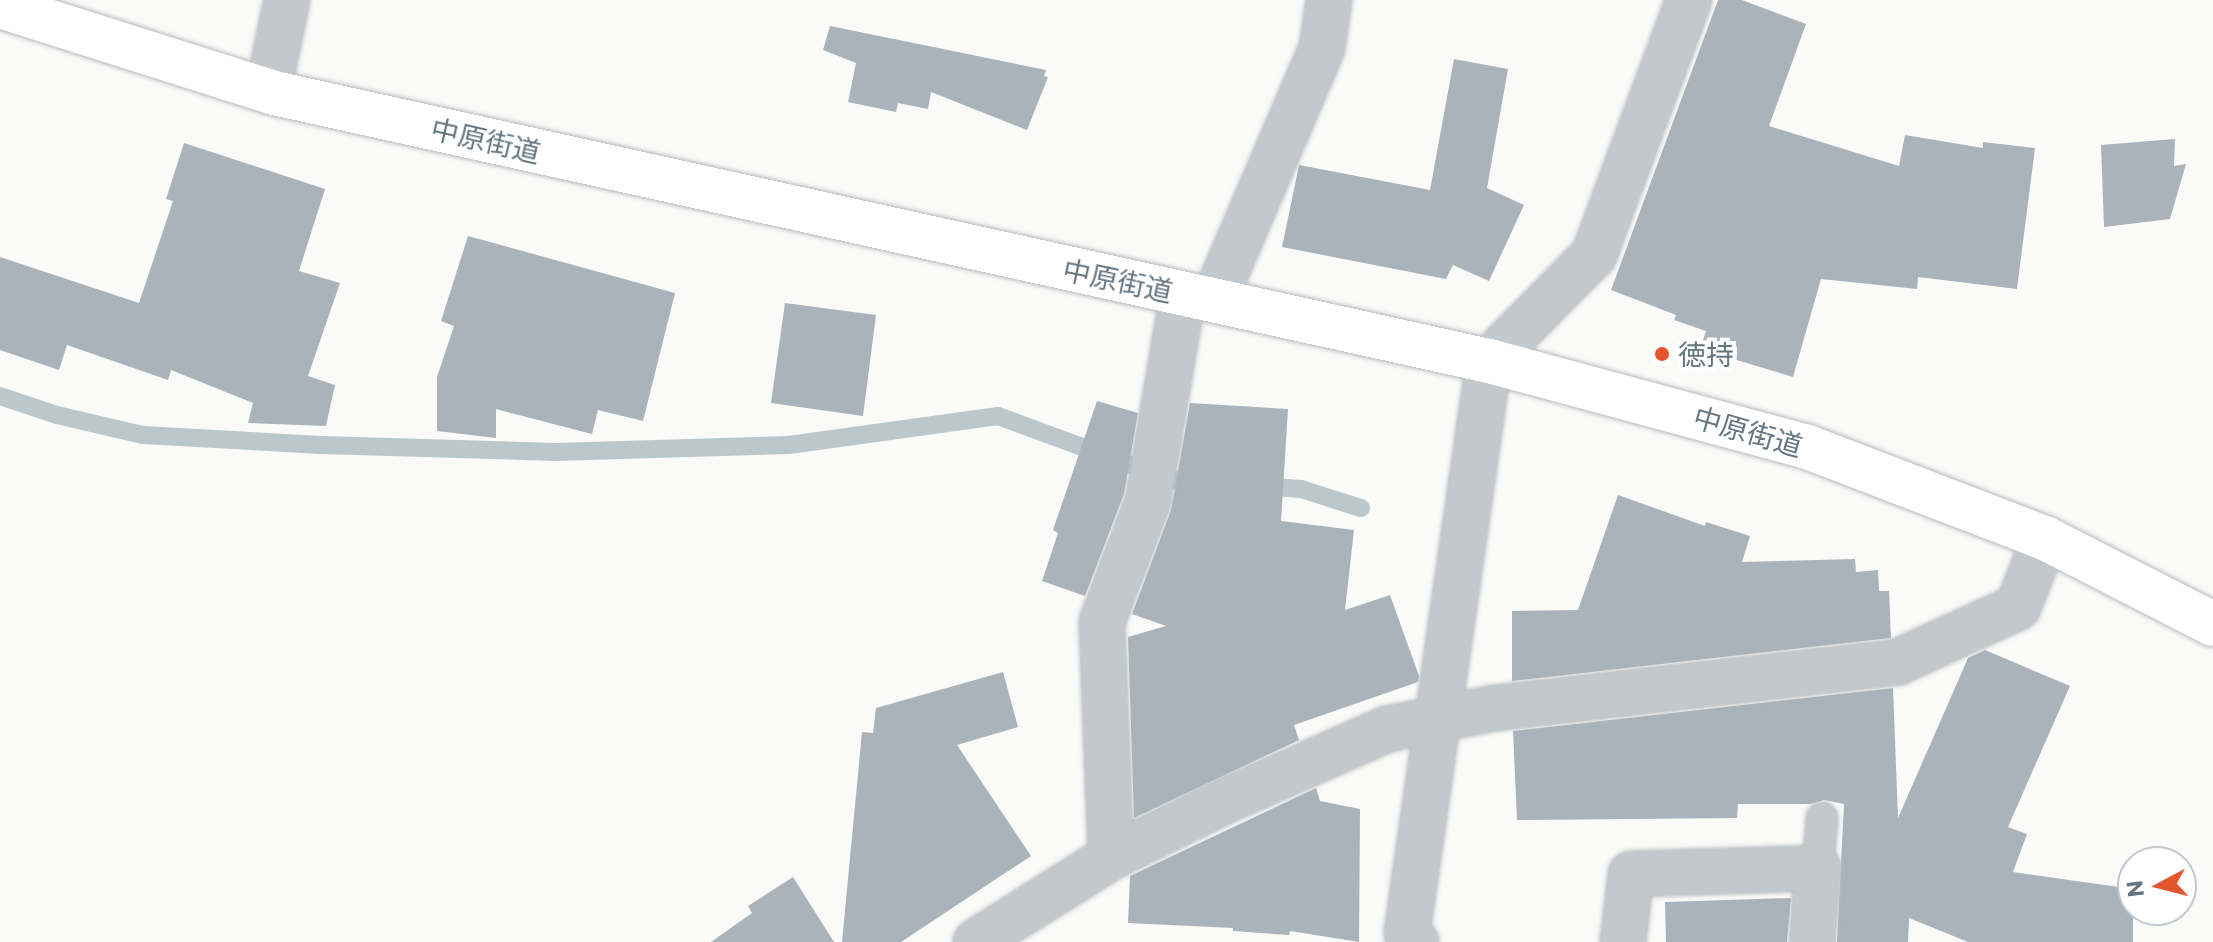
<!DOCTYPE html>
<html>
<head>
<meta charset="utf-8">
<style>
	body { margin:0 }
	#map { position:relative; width:2213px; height:942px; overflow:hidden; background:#fafaf8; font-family:Commissioner,"Noto Sans JP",sans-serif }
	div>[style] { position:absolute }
	.stream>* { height:18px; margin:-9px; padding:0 9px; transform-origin:9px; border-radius:9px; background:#bbc7cb }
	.building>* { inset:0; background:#aab3b9 }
	.roads { filter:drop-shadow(0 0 2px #b5babe) drop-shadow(0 0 2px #b5babe) }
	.service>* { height:30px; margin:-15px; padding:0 15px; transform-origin:15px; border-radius:15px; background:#c3c8cc }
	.minor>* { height:44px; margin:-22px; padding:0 22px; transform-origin:22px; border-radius:22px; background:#c3c8cc }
	.primary>* { height:44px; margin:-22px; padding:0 22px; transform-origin:22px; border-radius:22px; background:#fff }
	.dots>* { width:22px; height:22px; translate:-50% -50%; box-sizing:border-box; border:4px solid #fff; border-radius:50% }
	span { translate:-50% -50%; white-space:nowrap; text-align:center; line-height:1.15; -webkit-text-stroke:8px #fff; paint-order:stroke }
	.street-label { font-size:28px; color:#657683 }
	.poi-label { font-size:28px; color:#657683 }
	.left { translate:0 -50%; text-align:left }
	.north { position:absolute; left:2117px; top:846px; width:80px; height:80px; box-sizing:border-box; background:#fff; border:2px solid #c1c8cd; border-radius:50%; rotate:263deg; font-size:22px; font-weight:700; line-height:32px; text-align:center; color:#657683 }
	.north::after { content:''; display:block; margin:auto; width:28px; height:36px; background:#e4572e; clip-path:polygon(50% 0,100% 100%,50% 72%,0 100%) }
</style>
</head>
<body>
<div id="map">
	<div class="stream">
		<div style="left:0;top:396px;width:60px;rotate:18.4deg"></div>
		<div style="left:57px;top:415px;width:88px;rotate:13.1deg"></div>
		<div style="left:143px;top:435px;width:178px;rotate:3.2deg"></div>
		<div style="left:321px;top:445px;width:234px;rotate:1.7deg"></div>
		<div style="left:555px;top:452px;width:234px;rotate:-1.7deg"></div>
		<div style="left:789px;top:445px;width:211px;rotate:-7.9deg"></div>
		<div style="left:998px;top:416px;width:185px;rotate:20.2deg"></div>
		<div style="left:1172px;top:480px;width:29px;rotate:4deg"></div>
		<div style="left:1259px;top:486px;width:42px;rotate:4.1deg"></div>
		<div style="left:1301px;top:489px;width:63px;rotate:17.6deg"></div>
	</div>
	<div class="building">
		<div style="clip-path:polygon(1718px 0,1742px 0,1806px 24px,1769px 126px,1899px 166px,1905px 135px,1983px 148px,1983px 142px,2035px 148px,2017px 289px,1918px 277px,1917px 289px,1821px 279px,1793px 377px,1700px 349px,1706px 331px,1674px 320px,1676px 315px,1611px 290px)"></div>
		<div style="clip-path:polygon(830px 26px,1046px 70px,1044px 76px,1048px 77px,1027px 130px,931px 92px,928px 109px,898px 103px,896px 112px,848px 102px,856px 63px,823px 50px)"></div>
		<div style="clip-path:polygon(1454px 59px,1508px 69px,1487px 188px,1524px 205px,1489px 281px,1453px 265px,1446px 279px,1282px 247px,1299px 165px,1430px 190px)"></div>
		<div style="clip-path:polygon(2175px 139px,2174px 166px,2186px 164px,2170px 219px,2104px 227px,2101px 145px)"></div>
		<div style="clip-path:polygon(184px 143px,325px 189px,299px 271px,340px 283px,308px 376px,335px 385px,326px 426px,248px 423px,253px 403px,171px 370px,168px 380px,67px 345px,59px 370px,0 350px,0 257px,139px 303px,173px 201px,166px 199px)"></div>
		<div style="clip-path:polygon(468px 236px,675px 293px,643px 421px,598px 410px,592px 434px,496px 409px,496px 438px,437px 431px,437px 377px,454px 326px,441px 321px)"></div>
		<div style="clip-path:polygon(785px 303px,876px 315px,863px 416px,771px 403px)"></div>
		<div style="clip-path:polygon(1097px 401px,1138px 413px,1124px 494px,1085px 596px,1042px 581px,1058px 533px,1053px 530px)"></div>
		<div style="clip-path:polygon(1190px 403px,1288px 409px,1281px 521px,1354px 530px,1345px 610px,1390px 595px,1419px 676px,1418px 682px,1294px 725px,1299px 740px,1134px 818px,1128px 637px,1166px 626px,1132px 614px,1171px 510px)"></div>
		<div style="clip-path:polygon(1618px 495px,1705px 526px,1706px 522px,1750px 536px,1742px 562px,1855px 559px,1856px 572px,1878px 570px,1879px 591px,1889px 591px,1891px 638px,1512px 681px,1512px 611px,1578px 610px)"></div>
		<div style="clip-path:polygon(1985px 650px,2070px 686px,2008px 827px,2027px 834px,2013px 872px,2133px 889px,2133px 942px,1968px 942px,1909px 918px,1908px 942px,1837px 942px,1844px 804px,1824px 800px,1811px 804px,1738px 804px,1737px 818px,1517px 820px,1513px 731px,1893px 688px,1898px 818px,1968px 658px)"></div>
		<div style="clip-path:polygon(1003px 672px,1018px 727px,957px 745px,1031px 856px,901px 942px,842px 942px,862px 732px,873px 733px,876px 708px)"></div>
		<div style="clip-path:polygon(1316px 788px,1320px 801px,1360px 809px,1359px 942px,1290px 931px,1289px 935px,1233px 931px,1233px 928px,1128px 923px,1130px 876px)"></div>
		<div style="clip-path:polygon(793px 877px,834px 942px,711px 942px,752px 913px,748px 906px)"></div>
		<div style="clip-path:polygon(1791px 898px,1787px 942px,1666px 942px,1665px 902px)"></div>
	</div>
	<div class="roads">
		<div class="service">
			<div style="left:1818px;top:868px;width:50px;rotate:-85.4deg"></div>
		</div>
		<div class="minor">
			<div style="left:268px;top:91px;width:93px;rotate:-78.2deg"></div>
			<div style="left:1214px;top:300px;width:274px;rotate:-66.8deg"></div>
			<div style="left:1322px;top:48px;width:49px;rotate:-81.7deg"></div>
			<div style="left:1111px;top:857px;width:235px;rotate:-92.2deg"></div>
			<div style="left:1102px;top:622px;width:129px;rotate:-69.2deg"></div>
			<div style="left:1148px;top:501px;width:209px;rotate:-80.4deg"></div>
			<div style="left:976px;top:942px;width:160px;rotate:-32.2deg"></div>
			<div style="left:1111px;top:857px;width:129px;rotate:-26.2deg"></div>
			<div style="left:1227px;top:800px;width:175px;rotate:-23.9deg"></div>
			<div style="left:1387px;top:729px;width:110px;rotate:-11deg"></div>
			<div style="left:1495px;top:708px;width:406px;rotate:-6.5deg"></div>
			<div style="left:1898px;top:662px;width:132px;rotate:-24.6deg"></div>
			<div style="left:2018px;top:607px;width:74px;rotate:-68.6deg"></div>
			<div style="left:1416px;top:942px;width:13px;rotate:-135deg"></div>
			<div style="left:1407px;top:933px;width:578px;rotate:-81.84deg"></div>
			<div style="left:1489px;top:361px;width:149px;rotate:-45.3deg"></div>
			<div style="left:1594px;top:255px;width:272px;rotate:-69.6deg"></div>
			<div style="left:1623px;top:942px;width:68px;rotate:-83.3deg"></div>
			<div style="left:1631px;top:874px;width:187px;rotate:-1.8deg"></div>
			<div style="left:1818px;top:868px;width:74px;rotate:94.6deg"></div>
		</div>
		<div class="primary">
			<div style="left:0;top:6px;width:287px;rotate:17.6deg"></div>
			<div style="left:274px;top:93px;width:1244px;rotate:12.44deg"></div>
			<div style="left:1489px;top:361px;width:327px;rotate:15.1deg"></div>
			<div style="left:1805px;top:446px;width:257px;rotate:21deg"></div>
			<div style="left:2045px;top:538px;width:189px;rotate:27.1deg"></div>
		</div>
	</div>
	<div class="dots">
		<div style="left:1662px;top:354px;background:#e4572e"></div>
	</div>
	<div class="street-label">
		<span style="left:486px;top:140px;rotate:13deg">中原街道</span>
		<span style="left:1118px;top:280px;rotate:12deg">中原街道</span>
		<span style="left:1748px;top:431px;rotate:16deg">中原街道</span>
	</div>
	<div class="poi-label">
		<span class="left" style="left:1678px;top:354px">徳持</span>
	</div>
	<div class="north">N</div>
</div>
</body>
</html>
